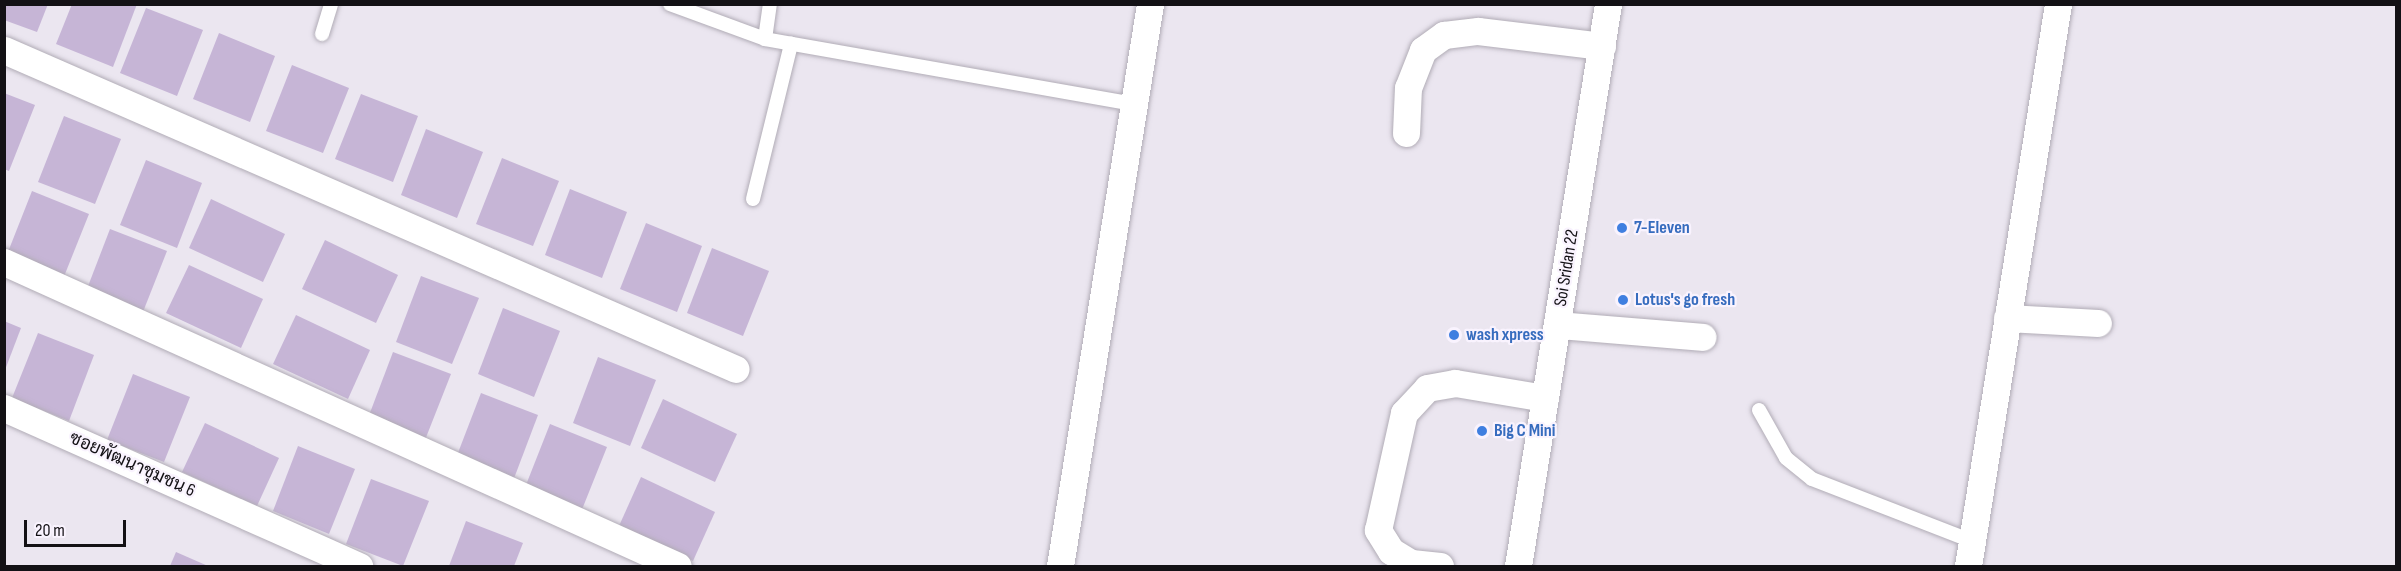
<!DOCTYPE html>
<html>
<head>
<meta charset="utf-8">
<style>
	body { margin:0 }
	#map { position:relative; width:2401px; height:571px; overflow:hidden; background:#ebe6f0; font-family:"Sofia Sans Condensed",Sarabun,sans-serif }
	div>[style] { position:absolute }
	.building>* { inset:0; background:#c6b5d6 }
	.roads { filter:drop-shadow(0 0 2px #b1acb6) drop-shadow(0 0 2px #b1acb6) }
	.service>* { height:14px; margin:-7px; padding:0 7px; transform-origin:7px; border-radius:7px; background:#fff }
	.minor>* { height:27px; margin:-13.5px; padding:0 13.5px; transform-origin:13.5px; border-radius:13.5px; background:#fff }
	.dots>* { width:16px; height:16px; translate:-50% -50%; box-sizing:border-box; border:3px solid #f9f3fe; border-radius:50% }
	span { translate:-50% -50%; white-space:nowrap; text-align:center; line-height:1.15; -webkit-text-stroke:4.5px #f9f3fe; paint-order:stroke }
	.shop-label { font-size:18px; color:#366cbe; font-weight:700 }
	.left { translate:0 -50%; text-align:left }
	.street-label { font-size:18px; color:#131115 }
	.frame { position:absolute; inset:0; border:6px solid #131115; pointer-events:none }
	.scale { position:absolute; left:24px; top:520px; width:102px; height:27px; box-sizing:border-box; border:3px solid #131115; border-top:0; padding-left:8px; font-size:18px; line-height:21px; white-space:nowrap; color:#131115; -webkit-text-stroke:4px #f9f3fe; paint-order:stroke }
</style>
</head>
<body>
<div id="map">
	<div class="building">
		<div style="clip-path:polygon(4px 4px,48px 4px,37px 32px,4px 20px)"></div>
		<div style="clip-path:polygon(72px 4px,137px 4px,113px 67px,56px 44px)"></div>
		<div style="clip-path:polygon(146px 8px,203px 30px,177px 96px,120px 73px)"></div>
		<div style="clip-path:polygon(219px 33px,275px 56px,250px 122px,193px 99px)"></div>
		<div style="clip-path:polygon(292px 65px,349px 88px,323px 153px,266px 131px)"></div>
		<div style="clip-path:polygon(4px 93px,35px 105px,9px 171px,4px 169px)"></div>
		<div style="clip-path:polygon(361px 94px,418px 116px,393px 182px,335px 159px)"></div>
		<div style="clip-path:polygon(64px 116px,121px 139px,95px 204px,38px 182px)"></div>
		<div style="clip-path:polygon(426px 129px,483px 152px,457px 218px,401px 195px)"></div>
		<div style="clip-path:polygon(502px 158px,559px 181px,533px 246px,476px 224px)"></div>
		<div style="clip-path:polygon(146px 160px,202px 183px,177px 248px,120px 225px)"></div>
		<div style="clip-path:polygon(570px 189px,627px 212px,602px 278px,545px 255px)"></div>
		<div style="clip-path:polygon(32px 191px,89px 214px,63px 279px,6px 257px)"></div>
		<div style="clip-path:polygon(211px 199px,285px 234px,263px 282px,189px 248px)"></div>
		<div style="clip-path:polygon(646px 223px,702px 246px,677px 312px,620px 289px)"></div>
		<div style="clip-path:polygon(110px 229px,167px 251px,141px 317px,85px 294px)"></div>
		<div style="clip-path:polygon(325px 240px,398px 275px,376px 323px,302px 289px)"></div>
		<div style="clip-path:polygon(712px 248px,769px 271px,743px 336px,687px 313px)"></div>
		<div style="clip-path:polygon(189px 265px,263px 299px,241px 348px,166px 313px)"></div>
		<div style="clip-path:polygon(421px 276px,479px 298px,452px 364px,396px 342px)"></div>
		<div style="clip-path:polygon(503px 308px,560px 331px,534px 397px,478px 374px)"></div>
		<div style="clip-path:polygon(296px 315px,370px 350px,348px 399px,273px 364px)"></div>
		<div style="clip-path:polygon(4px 321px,21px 328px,5px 370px,4px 370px)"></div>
		<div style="clip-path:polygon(38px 333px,94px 355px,69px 421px,12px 398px)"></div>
		<div style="clip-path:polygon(393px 352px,451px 374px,425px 440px,368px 418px)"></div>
		<div style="clip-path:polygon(598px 357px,656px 380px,630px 446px,573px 423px)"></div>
		<div style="clip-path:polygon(133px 374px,190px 397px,164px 462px,107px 440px)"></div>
		<div style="clip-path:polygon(481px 393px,538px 415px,513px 481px,456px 458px)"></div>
		<div style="clip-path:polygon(663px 399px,737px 434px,715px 482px,641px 448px)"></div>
		<div style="clip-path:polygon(205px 423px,279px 458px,257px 506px,182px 472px)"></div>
		<div style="clip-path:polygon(550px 424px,607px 447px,581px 512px,524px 490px)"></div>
		<div style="clip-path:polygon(298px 446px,355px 469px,329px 534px,273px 511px)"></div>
		<div style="clip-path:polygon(641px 477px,715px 512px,693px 561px,619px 526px)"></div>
		<div style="clip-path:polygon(371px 479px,429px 501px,403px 566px,346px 544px)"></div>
		<div style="clip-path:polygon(466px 521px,523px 543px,514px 566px,449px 566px)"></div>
		<div style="clip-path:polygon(176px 552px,208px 566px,170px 566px)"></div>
	</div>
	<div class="roads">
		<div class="service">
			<div style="left:670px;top:4px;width:101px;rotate:20.2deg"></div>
			<div style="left:765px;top:39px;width:376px;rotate:10deg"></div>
			<div style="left:322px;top:34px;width:31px;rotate:-73deg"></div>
			<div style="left:765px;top:39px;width:35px;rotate:-82deg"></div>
			<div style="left:753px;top:199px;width:160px;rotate:-76.2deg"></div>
			<div style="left:1759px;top:410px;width:55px;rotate:60.6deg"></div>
			<div style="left:1786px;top:458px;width:33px;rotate:39deg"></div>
			<div style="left:1812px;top:479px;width:172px;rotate:21.2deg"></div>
		</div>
		<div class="minor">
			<div style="left:4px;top:50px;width:798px;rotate:23.55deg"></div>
			<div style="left:1406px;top:133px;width:45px;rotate:-87.5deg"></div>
			<div style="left:1408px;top:88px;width:41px;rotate:-68.5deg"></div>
			<div style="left:1423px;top:50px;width:26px;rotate:-36deg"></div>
			<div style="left:1444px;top:35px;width:34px;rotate:-7deg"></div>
			<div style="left:1478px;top:31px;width:125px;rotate:6.9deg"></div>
			<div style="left:4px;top:262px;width:739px;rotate:24.28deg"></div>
			<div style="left:2007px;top:318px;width:91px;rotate:3.1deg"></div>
			<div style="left:1558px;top:325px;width:145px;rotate:4.7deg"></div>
			<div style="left:4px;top:408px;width:389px;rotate:24deg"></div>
			<div style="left:1060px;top:566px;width:569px;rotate:-80.9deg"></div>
			<div style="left:1440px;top:566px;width:29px;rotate:-174deg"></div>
			<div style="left:1411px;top:563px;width:23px;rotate:-149deg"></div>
			<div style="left:1391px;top:551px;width:25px;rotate:-122deg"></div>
			<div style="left:1378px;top:530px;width:120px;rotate:-77.5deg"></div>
			<div style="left:1404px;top:413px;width:34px;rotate:-47deg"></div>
			<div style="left:1427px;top:388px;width:28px;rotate:-10deg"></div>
			<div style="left:1455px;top:383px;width:91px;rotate:9.5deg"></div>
			<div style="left:1518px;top:566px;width:569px;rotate:-80.9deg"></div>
			<div style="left:1968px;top:566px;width:569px;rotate:-80.9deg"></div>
		</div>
	</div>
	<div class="dots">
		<div style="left:1622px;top:228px;background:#3f7fe0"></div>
		<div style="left:1623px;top:300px;background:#3f7fe0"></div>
		<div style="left:1454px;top:335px;background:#3f7fe0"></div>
		<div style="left:1482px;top:431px;background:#3f7fe0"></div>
	</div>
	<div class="shop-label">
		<span class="left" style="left:1634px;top:228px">7-Eleven</span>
		<span class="left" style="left:1635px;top:300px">Lotus's go fresh</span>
		<span class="left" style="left:1466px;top:335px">wash xpress</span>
		<span class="left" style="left:1494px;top:431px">Big C Mini</span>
	</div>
	<div class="street-label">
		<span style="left:1567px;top:268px;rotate:-81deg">Soi Sridan 22</span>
		<span style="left:132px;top:465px;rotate:24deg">ซอยพัฒนาชุมชน 6</span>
	</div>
	<div class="frame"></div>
	<div class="scale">20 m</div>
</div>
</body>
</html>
